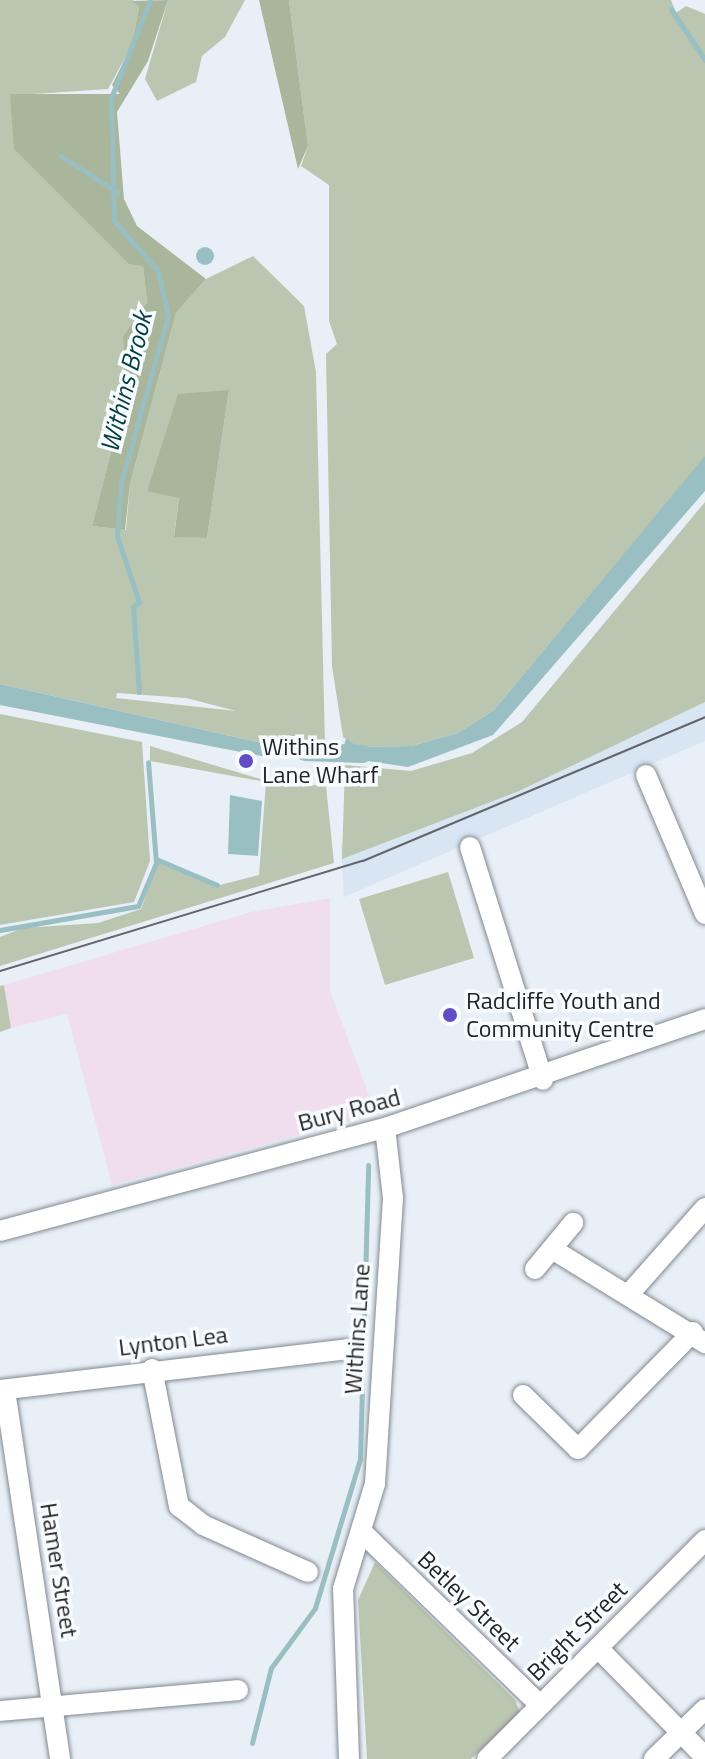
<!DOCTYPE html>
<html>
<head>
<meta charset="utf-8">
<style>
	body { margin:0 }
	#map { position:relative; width:705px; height:1759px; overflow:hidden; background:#e8eff7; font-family:"Titillium Web",sans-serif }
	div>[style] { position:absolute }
	.built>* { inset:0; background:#d8e5f2 }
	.industrial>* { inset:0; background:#f0deee }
	.green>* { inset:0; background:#bbc6b0 }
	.forest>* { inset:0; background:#a9b69b }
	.water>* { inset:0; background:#99bfc3 }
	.round { border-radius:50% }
	.stream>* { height:5px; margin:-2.5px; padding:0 2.5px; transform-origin:2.5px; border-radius:2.5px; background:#99bfc3 }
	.canal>* { height:18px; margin:-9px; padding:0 9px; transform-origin:9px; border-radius:9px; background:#99bfc3 }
	.roads { filter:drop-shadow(0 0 2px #828990) drop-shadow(0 0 2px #828990) }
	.minor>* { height:20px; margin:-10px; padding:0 10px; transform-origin:10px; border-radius:10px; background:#fff }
	.tram>* { height:2px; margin:-1px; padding:0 1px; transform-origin:1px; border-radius:1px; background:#61666a }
	.dots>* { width:22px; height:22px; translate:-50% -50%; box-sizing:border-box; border:4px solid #f9fcff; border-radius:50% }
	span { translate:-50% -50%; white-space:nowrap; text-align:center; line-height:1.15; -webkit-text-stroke:7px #f9fcff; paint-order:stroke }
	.poi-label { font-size:24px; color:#212427 }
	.left { translate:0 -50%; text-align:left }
	.street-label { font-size:24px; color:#212427 }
	.water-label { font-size:26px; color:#003e43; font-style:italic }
</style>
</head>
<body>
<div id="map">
	<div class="built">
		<div style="clip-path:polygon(705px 702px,705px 741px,344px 897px,341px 846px,548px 771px)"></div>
	</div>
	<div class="industrial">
		<div style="clip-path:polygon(330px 898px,330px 991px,376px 1114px,112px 1185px,67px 1014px,11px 1028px,4px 985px,251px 912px)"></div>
	</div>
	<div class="green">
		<div style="clip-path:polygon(evenodd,0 0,133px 0,139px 7px,132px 45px,108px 89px,19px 95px,143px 266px,147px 302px,123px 336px,125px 397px,92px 526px,126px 530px,130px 484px,176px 313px,206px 279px,253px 256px,304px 306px,316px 372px,325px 744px,270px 745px,0 684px,0 0,229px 390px,207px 538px,174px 536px,179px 497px,147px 490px,229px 390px,0 0,117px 693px,186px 698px,236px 711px,116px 698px,117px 693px)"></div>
		<div style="clip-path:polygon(168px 0,245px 0,225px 37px,202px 56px,196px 82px,157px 101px,145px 79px)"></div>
		<div style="clip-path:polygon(289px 0,671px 0,676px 13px,686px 6px,705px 14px,705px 457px,494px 710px,458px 733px,411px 746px,358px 747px,343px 737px,332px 666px,326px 354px,337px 344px,329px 321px,329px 185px,301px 166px,308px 146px)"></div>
		<div style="clip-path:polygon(705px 502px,705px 702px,519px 791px,342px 859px,345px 765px,411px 771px,472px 753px,522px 722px)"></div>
		<div style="clip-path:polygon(0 714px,142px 742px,150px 861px,134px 902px,0 925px)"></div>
		<div style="clip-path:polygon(150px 746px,267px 781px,326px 786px,334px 863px,0 966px,0 937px,23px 928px,98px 923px,141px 909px,158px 862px,216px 886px,259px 875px,266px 782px,150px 761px)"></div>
		<div style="clip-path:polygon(448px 872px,474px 958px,385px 985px,359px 899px)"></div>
		<div style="clip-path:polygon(4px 985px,11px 1028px,0 1032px,0 986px)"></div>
		<div style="clip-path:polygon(375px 1562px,515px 1700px,520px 1712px,471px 1759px,367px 1759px,358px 1600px)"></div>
	</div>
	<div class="forest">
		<div style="clip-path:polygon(168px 0,148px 61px,117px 112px,124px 199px,137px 226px,206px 279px,176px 313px,130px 484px,125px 530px,92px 526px,125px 397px,123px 336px,147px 302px,143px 266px,129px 264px,14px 149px,10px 94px,120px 94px,112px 85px,132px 45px,139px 7px,132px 1px)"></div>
		<div style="clip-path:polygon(259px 0,289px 0,308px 146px,298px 169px)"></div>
		<div style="clip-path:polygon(229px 390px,207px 538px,174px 537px,179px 498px,147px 491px,178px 394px)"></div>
	</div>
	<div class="water">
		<div class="round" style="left:196px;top:247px;width:18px;height:18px"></div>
		<div style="clip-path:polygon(705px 456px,705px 491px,493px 735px,408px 767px,341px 757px,346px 738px,358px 747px,411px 746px,458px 733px,494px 710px)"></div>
		<div style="clip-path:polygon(0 684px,270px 745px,325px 744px,329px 757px,272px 758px,0 705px)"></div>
		<div style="clip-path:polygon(230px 795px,262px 801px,258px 856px,228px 854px)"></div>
	</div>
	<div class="stream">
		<div style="left:671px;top:9px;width:61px;rotate:56.3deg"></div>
		<div style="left:61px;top:156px;width:67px;rotate:32.7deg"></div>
		<div style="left:139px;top:692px;width:85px;rotate:-94deg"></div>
		<div style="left:133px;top:607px;width:8px;rotate:-40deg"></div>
		<div style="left:139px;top:602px;width:70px;rotate:-108.4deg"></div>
		<div style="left:117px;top:536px;width:53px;rotate:-85.7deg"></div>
		<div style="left:121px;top:483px;width:173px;rotate:-74.3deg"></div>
		<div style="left:168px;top:316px;width:46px;rotate:-102.5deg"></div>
		<div style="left:158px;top:271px;width:67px;rotate:-131.3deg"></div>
		<div style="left:114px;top:221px;width:123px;rotate:-91.4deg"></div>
		<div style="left:111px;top:98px;width:105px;rotate:-68.3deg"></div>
		<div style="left:156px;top:859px;width:66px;rotate:23.1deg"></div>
		<div style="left:0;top:930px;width:140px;rotate:-9.9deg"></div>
		<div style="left:138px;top:906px;width:47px;rotate:-67.3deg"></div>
		<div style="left:156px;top:863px;width:101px;rotate:-94.5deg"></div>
		<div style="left:252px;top:1743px;width:77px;rotate:-75.8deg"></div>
		<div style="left:271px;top:1668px;width:74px;rotate:-53.7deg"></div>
		<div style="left:315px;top:1608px;width:156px;rotate:-73.2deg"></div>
		<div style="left:360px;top:1459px;width:294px;rotate:-88.4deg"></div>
	</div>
	<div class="canal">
		<div style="left:305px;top:752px;width:58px;rotate:2deg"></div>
	</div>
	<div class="roads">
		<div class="minor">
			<div style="left:646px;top:775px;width:151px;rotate:67deg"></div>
			<div style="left:470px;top:847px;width:244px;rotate:72.6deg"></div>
			<div style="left:0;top:1231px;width:399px;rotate:-15deg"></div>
			<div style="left:385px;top:1128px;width:338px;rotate:-18.8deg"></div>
			<div style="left:552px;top:1249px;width:180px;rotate:31.6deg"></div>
			<div style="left:535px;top:1269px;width:60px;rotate:-50.4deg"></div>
			<div style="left:629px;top:1294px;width:115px;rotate:-48.5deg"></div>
			<div style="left:152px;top:1369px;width:140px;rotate:78.9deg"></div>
			<div style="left:179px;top:1506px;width:31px;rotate:38deg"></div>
			<div style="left:203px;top:1525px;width:115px;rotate:24.1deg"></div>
			<div style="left:0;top:1390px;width:349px;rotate:-6.7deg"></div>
			<div style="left:5px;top:1390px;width:373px;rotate:81.5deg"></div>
			<div style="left:523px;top:1395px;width:77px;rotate:44.5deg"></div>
			<div style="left:578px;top:1449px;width:164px;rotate:-45.5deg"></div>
			<div style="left:363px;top:1533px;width:247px;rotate:44.2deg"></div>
			<div style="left:598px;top:1648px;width:153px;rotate:45.5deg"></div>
			<div style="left:0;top:1711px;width:239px;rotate:-5deg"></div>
			<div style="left:349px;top:1759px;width:170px;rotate:-92deg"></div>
			<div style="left:343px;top:1589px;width:110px;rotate:-73.1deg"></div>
			<div style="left:375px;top:1484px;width:287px;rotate:-86.4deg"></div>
			<div style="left:393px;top:1198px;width:70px;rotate:-96.5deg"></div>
			<div style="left:487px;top:1759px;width:309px;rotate:-45.1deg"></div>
			<div style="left:654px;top:1759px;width:71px;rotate:-44.4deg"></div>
		</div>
	</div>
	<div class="tram">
		<div style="left:0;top:971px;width:379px;rotate:-16.9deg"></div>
		<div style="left:363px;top:861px;width:371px;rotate:-22.8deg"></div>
	</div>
	<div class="dots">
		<div style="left:246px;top:761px;background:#614ec7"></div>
		<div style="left:450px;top:1015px;background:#614ec7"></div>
	</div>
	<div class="poi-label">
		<span class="left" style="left:262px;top:761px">Withins<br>Lane Wharf</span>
		<span class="left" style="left:466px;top:1015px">Radcliffe Youth and<br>Community Centre</span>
	</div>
	<div class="street-label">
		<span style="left:349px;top:1110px;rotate:-15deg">Bury Road</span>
		<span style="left:357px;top:1329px;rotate:-86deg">Withins Lane</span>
		<span style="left:173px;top:1341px;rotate:-7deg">Lynton Lea</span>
		<span style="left:59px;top:1570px;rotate:81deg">Hamer Street</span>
		<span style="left:469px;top:1601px;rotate:44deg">Betley Street</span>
		<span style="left:577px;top:1631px;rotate:-45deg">Bright Street</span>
	</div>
	<div class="water-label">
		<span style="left:126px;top:382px;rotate:-76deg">Withins Brook</span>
	</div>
</div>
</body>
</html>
